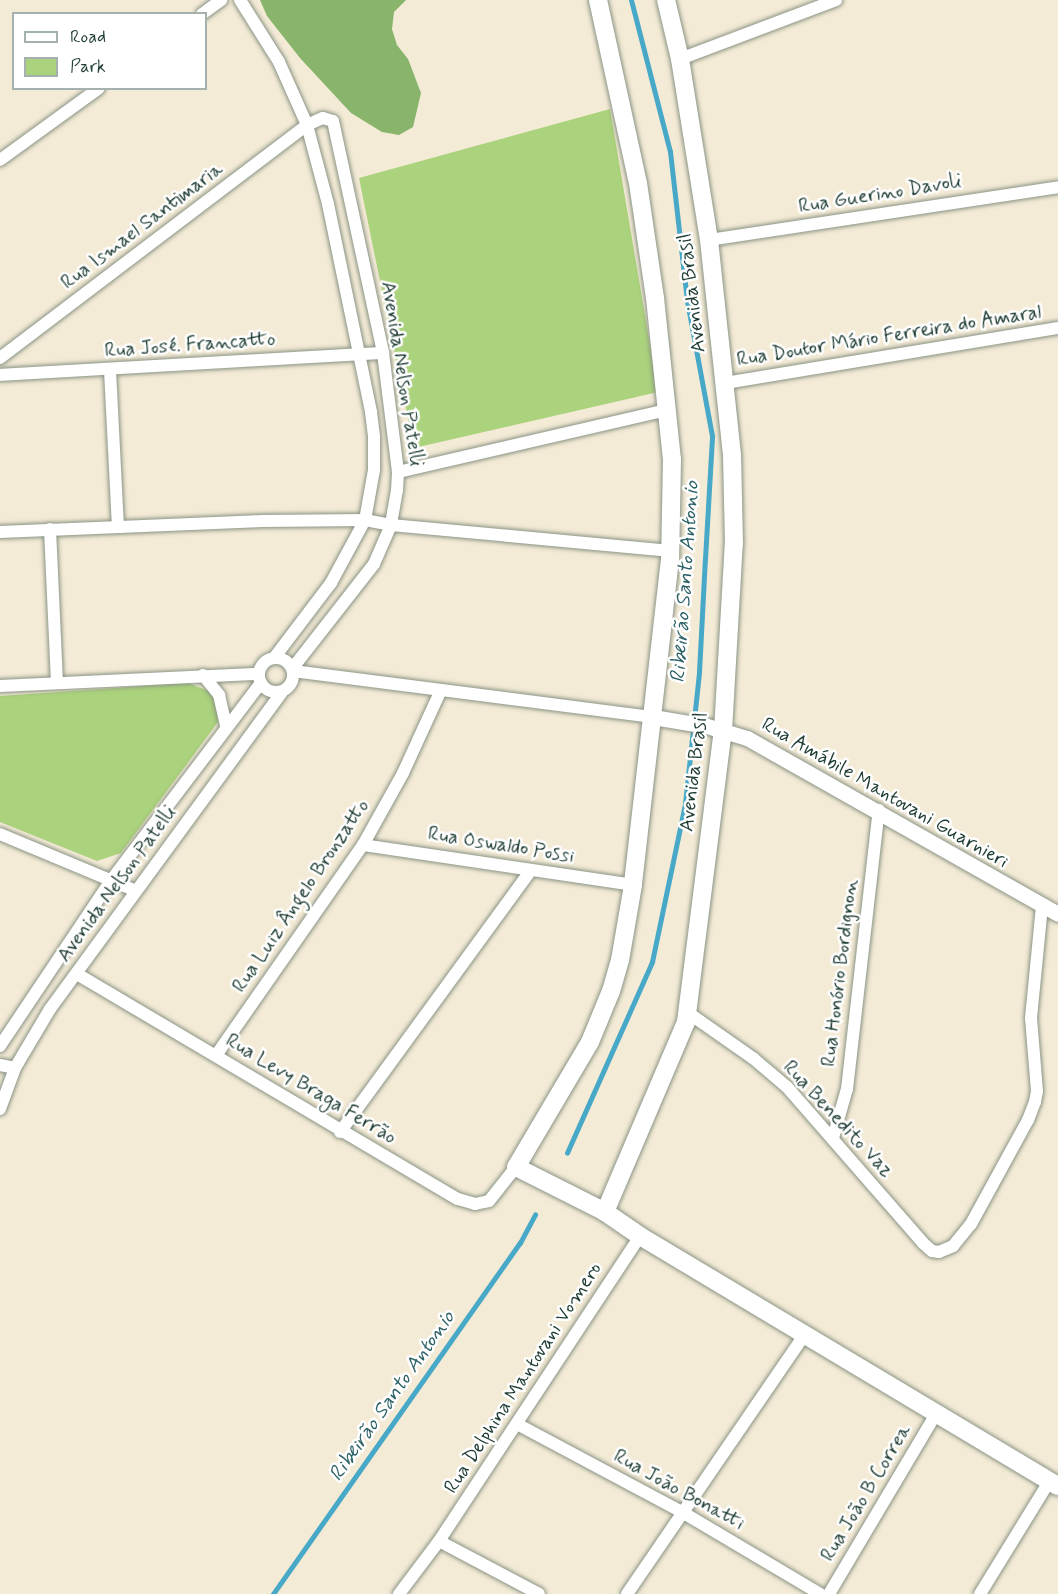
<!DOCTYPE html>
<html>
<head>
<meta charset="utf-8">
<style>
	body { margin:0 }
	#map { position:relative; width:1058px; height:1594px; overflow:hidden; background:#f4ebd6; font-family:Mynerve,sans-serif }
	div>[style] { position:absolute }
	.green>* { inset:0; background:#abd27c }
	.forest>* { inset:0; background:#88b46c }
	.stream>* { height:4.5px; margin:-2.25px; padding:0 2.25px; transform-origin:2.25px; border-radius:2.25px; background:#48a8c7 }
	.roads { filter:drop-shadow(0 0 2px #8a9485) drop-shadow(0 0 2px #8a9485) }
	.minor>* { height:12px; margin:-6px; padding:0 6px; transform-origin:6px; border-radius:6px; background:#fff }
	.minor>.ring { margin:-6px; padding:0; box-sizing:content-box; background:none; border:12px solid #fff; border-radius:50% }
	.tertiary>* { height:15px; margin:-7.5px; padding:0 7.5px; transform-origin:7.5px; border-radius:7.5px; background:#fff }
	.secondary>* { height:18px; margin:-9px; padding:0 9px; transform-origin:9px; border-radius:9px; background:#fff }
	span { translate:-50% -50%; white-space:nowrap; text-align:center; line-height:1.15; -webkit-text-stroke:5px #fff; paint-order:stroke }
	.street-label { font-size:20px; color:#1f3d34 }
	.water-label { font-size:21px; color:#2d6267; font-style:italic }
	.legend { position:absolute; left:12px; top:12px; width:195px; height:78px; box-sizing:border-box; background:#fff; border:2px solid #a5b1ae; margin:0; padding:8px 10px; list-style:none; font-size:18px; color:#1f3d34 }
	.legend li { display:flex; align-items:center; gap:12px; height:30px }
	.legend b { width:30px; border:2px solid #a5b1ae }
</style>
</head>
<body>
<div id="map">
	<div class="green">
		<div style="clip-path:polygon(610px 109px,658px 392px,414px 448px,359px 178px)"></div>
		<div style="clip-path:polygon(188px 683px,216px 694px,220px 706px,218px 722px,121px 853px,97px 861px,0 822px,0 696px)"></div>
	</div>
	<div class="forest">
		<div style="clip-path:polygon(260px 0,406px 0,394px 12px,392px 29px,397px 45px,408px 59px,421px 93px,413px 127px,399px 135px,382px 132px,351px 113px,300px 58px,267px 16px)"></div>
	</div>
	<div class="stream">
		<div style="left:567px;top:1153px;width:209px;rotate:-66deg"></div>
		<div style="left:652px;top:962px;width:161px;rotate:-78.2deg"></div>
		<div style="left:685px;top:804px;width:133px;rotate:-83.9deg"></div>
		<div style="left:699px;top:672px;width:113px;rotate:-87deg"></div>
		<div style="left:705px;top:559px;width:123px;rotate:-86.7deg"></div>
		<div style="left:712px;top:436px;width:137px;rotate:-100.5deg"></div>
		<div style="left:687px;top:301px;width:150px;rotate:-96.5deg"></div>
		<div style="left:670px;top:152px;width:157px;rotate:-104.4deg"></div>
		<div style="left:273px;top:1594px;width:429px;rotate:-54.9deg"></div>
		<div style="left:520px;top:1243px;width:32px;rotate:-62deg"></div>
	</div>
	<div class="roads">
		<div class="minor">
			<div style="left:240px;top:0;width:73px;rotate:57.8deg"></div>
			<div style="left:279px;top:62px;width:69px;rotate:66deg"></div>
			<div style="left:307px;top:125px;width:82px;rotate:75.1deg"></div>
			<div style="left:328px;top:204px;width:212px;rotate:78.3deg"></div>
			<div style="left:371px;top:412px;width:25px;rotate:83deg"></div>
			<div style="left:374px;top:437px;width:33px;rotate:90deg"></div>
			<div style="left:374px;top:470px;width:51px;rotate:100.2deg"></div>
			<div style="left:365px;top:520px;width:72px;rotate:118.4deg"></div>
			<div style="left:331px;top:583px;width:94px;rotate:127.2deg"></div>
			<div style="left:202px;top:14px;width:24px;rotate:-36deg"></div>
			<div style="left:680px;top:59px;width:167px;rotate:-20.7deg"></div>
			<div style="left:0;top:160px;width:122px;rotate:-36deg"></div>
			<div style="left:709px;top:240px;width:353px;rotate:-8.6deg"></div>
			<div style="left:0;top:358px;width:385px;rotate:-37.2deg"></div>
			<div style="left:307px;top:125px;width:17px;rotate:-24deg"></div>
			<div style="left:323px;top:118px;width:10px;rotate:17deg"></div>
			<div style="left:333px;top:121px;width:237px;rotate:77.8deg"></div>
			<div style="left:383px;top:353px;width:120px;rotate:82.8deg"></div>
			<div style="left:398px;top:472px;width:18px;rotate:93deg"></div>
			<div style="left:397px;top:490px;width:36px;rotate:100deg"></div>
			<div style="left:391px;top:525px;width:43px;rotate:113.6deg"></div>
			<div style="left:374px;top:564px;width:133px;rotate:128deg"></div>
			<div style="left:110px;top:370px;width:157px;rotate:87.1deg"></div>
			<div style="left:0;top:375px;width:384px;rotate:-3.3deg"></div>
			<div style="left:725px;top:383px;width:338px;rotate:-9.4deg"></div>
			<div style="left:398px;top:472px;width:276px;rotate:-13deg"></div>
			<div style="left:50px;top:529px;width:153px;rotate:87.4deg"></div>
			<div style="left:0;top:532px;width:263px;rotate:-2.4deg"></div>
			<div style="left:263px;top:521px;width:102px;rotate:-0.6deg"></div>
			<div style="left:365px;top:520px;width:26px;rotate:11deg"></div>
			<div style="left:391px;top:525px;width:281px;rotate:5.3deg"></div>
			<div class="ring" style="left:259px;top:658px;width:22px;height:22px"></div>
			<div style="left:293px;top:671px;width:363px;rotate:7.3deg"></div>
			<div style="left:203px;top:675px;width:26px;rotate:51deg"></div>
			<div style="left:219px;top:695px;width:32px;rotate:77deg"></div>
			<div style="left:0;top:686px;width:259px;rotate:-2.7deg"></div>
			<div style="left:0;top:834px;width:145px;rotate:22.7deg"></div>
			<div style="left:363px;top:845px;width:273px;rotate:8.4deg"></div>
			<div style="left:77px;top:974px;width:442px;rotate:30.6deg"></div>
			<div style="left:458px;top:1199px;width:18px;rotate:16deg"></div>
			<div style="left:475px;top:1204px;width:14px;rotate:-12deg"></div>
			<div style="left:489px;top:1201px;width:43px;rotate:-51.5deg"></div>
			<div style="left:687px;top:1012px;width:82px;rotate:35deg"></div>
			<div style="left:754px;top:1059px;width:43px;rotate:40.3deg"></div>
			<div style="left:787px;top:1087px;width:207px;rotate:48.9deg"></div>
			<div style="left:923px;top:1243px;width:12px;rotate:42deg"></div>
			<div style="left:932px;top:1251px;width:7px;rotate:8deg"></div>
			<div style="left:939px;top:1252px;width:15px;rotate:-23deg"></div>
			<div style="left:953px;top:1246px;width:28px;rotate:-51deg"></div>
			<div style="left:971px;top:1224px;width:119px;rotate:-61.3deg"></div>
			<div style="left:1028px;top:1120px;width:19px;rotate:-69deg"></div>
			<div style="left:1035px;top:1102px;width:11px;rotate:-80deg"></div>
			<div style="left:1037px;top:1091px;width:73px;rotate:-94.7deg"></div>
			<div style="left:1031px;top:1018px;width:113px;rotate:-84.4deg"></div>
			<div style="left:0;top:1046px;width:201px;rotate:-56.2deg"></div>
			<div style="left:112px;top:879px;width:246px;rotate:-52.8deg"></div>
			<div style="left:217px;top:1054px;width:255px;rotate:-55.1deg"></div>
			<div style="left:363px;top:845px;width:82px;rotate:-60.9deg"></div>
			<div style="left:403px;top:773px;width:91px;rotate:-65.4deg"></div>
			<div style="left:0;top:1065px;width:15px;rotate:11deg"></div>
			<div style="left:0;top:1109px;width:44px;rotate:-69.9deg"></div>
			<div style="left:15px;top:1068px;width:69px;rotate:-59.3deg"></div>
			<div style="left:50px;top:1009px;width:393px;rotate:-53.8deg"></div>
			<div style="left:340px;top:1132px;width:324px;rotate:-53.9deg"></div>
			<div style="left:833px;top:1138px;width:51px;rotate:-74.1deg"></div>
			<div style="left:847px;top:1089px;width:281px;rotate:-83.5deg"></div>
			<div style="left:517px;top:1424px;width:187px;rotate:28.1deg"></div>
			<div style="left:682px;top:1512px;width:161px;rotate:30.7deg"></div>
			<div style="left:439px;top:1541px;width:365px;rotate:-56.6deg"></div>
			<div style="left:399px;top:1594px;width:66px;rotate:-53deg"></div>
			<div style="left:439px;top:1541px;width:113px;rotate:27.9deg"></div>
			<div style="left:627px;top:1594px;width:316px;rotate:-55.6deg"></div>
			<div style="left:829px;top:1594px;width:212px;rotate:-59.3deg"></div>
			<div style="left:980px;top:1594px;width:134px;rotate:-58.4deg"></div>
		</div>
		<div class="tertiary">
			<div style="left:653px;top:717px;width:55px;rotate:9.5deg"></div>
			<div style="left:707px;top:726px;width:42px;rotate:16.7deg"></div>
			<div style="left:747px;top:738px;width:357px;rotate:29.5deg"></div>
		</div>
		<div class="secondary">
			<div style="left:598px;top:0;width:187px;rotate:77.7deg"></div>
			<div style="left:638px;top:183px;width:116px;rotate:81.6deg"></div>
			<div style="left:655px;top:298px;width:162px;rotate:84deg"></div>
			<div style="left:672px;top:459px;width:100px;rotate:91.1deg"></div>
			<div style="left:670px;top:559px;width:328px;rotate:96.5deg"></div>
			<div style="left:633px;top:885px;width:76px;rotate:99.8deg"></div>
			<div style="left:620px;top:960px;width:32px;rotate:106deg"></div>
			<div style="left:611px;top:991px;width:55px;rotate:112.4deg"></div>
			<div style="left:590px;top:1042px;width:145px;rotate:120.6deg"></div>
			<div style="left:516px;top:1167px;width:100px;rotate:26.8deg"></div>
			<div style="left:605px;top:1212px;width:42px;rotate:34.4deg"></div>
			<div style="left:640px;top:1236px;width:487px;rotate:30.9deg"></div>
			<div style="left:605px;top:1212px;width:207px;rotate:-66.9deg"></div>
			<div style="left:686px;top:1022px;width:293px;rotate:-82.8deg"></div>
			<div style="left:723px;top:731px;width:188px;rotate:-86.7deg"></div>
			<div style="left:734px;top:543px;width:88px;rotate:-91.3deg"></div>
			<div style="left:732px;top:455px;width:216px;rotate:-96.1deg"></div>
			<div style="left:709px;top:240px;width:183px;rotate:-99.1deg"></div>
			<div style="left:680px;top:59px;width:61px;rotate:-103.3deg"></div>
		</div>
	</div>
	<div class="street-label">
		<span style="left:880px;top:194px;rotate:-9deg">Rua Guerino Davoli</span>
		<span style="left:142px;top:226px;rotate:-37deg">Rua Ismael Santimaria</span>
		<span style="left:692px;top:293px;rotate:-97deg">Avenida Brasil</span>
		<span style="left:889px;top:336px;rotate:-9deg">Rua Doutor Mário Ferreira do Amaral</span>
		<span style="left:190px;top:345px;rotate:-4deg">Rua José. Francatto</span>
		<span style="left:402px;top:374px;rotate:81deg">Avenida Nelson Patelli</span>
		<span style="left:694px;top:772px;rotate:-83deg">Avenida Brasil</span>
		<span style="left:885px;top:793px;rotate:30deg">Rua Amábile Mantovani Guarnieri</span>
		<span style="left:501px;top:845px;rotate:9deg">Rua Oswaldo Possi</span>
		<span style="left:117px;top:884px;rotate:-54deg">Avenida Nelson Patelli</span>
		<span style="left:301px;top:896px;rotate:-56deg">Rua Luiz Ângelo Bronzatto</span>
		<span style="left:840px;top:973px;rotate:-83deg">Rua Honório Bordignon</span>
		<span style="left:311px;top:1089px;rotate:31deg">Rua Levy Braga Ferrão</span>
		<span style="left:838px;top:1119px;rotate:47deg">Rua Benedito Vaz</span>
		<span style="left:523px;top:1378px;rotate:-57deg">Rua Delphina Mantovani Vomero</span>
		<span style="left:679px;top:1490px;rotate:29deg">Rua João Bonatti</span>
		<span style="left:866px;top:1493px;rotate:-59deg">Rua João B Correa</span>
	</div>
	<div class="water-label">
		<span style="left:685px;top:582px;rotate:-86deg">Ribeirão Santo Antonio</span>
		<span style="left:392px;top:1396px;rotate:-55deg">Ribeirão Santo Antonio</span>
	</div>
	<ul class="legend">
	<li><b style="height:8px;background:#fff"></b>Road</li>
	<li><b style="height:16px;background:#abd27c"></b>Park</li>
	</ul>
</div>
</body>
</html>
